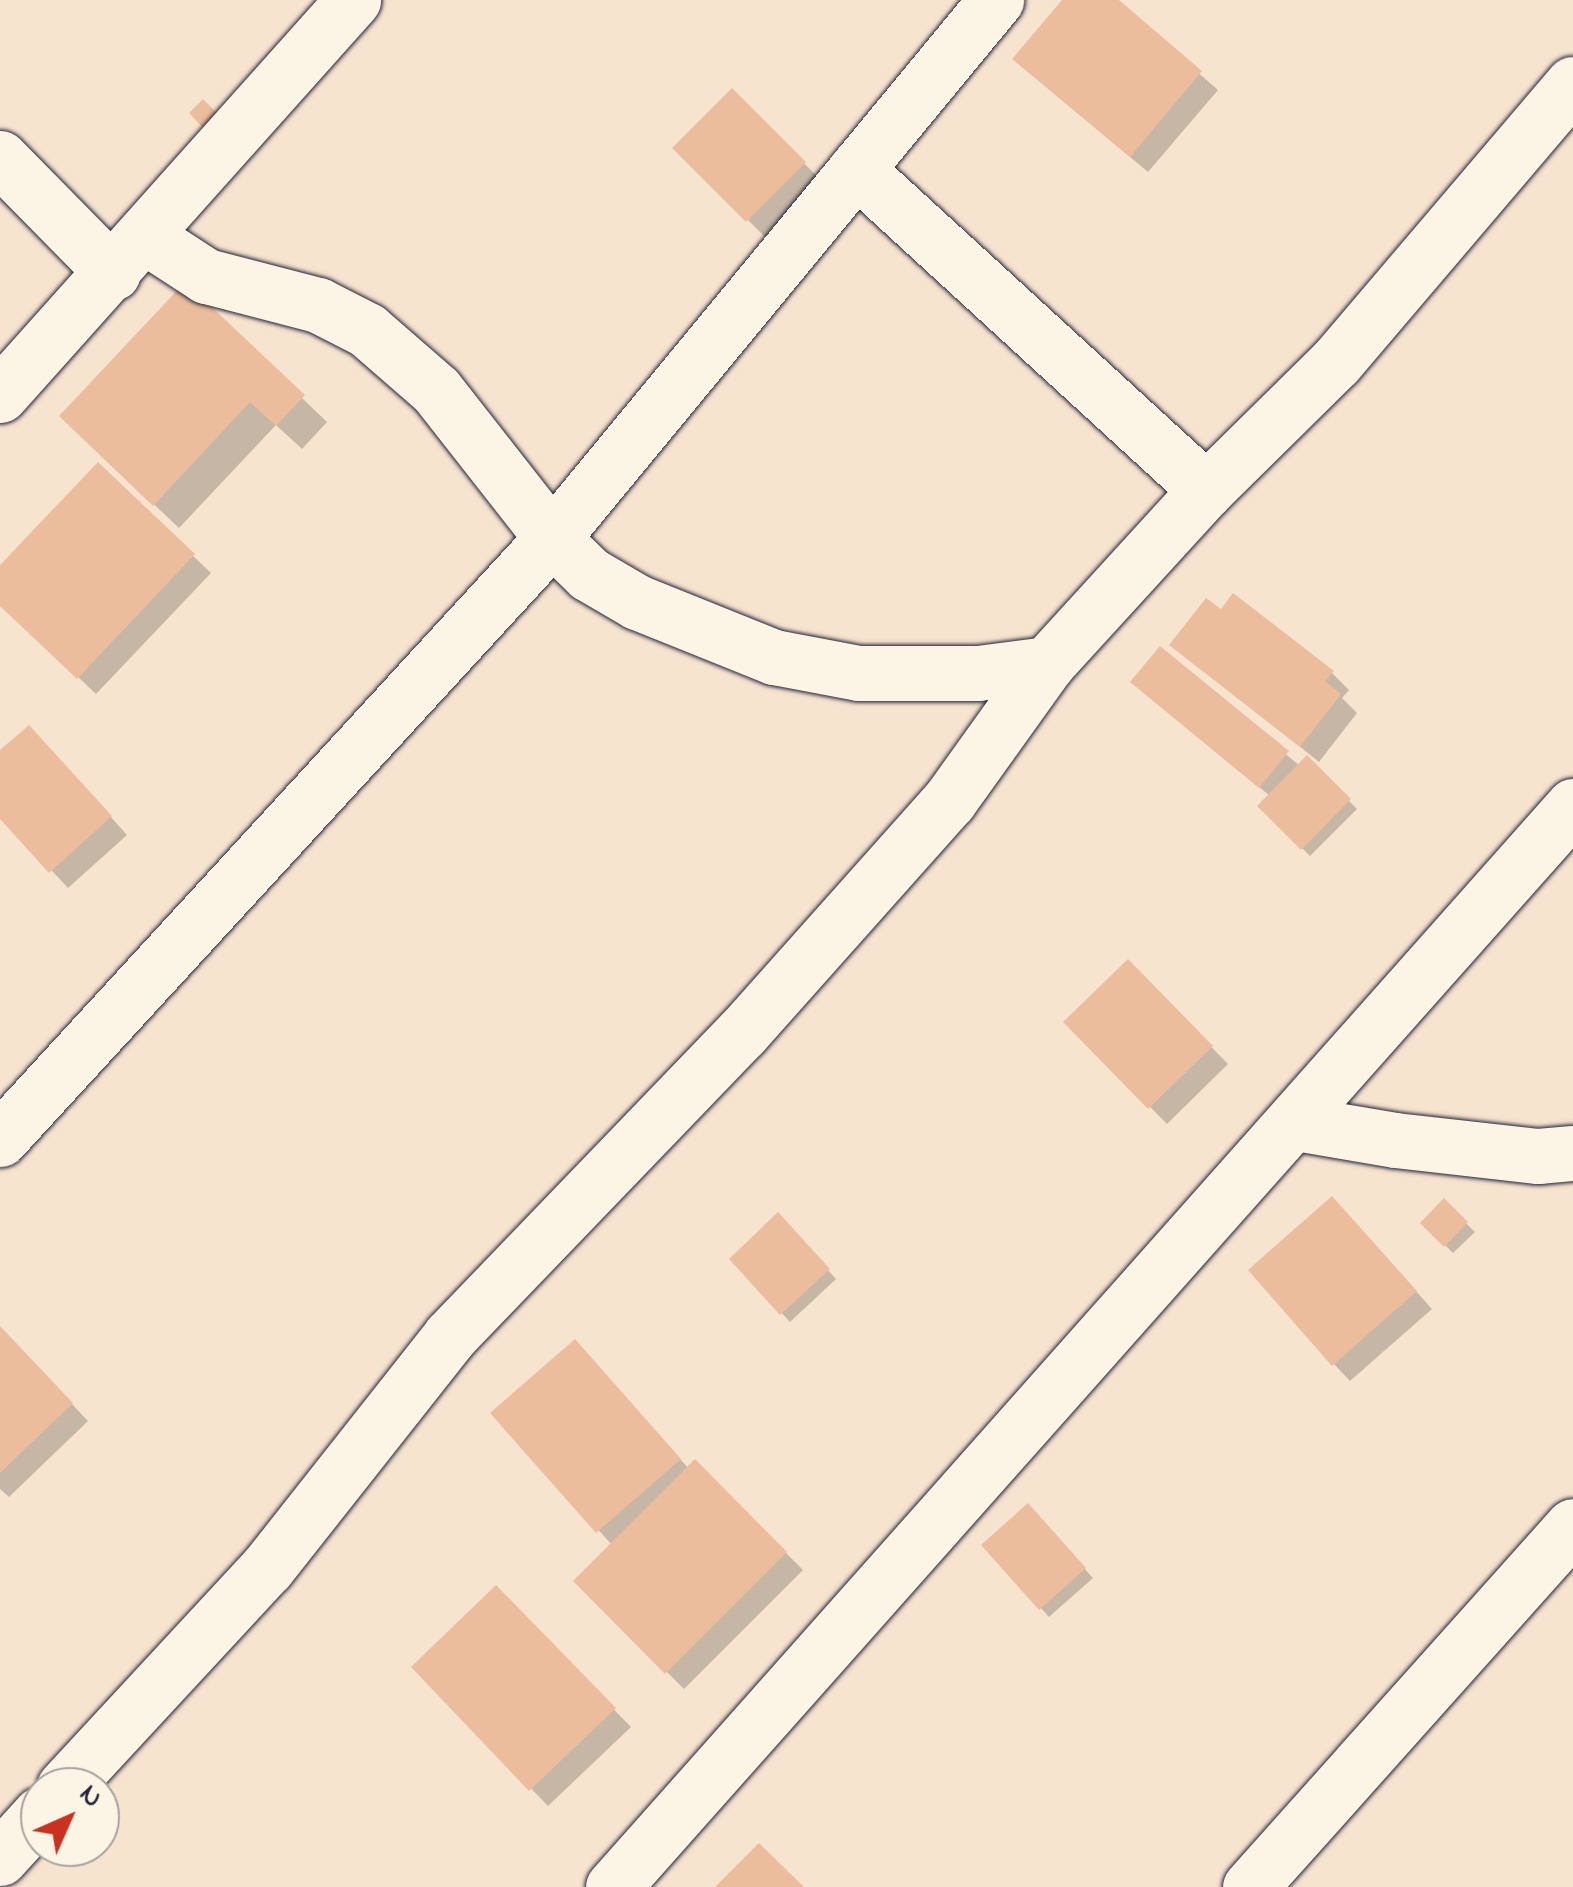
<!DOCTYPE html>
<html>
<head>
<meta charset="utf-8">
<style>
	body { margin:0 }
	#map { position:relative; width:1573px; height:1887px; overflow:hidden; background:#f7e4cf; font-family:"Indie Flower",sans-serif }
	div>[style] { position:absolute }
	.shadow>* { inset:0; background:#0003 }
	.building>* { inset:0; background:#ecbd9d }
	.roads { filter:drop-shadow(0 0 2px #22223b) drop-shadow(0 0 2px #22223b) }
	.street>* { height:55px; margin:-27.5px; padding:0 27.5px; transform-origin:27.5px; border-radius:27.5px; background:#fcf5e5 }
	span { translate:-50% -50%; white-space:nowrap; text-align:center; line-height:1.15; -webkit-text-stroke:8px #fcf5e5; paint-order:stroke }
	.north { position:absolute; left:20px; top:1767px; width:100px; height:100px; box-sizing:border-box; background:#fcf5e5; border:2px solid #a5a1a1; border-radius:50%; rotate:45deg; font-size:28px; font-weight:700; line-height:40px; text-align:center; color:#22223b }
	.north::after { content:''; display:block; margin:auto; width:35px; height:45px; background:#c8321e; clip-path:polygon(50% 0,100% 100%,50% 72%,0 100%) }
</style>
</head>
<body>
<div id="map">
	<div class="shadow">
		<div style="clip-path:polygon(1065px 0,1115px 0,1218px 90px,1148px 172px,1032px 75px)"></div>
		<div style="clip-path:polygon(732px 92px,821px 180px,765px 237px,676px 148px)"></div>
		<div style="clip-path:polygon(185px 286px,327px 422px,302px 449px,276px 425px,179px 528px,87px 441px)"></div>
		<div style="clip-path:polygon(98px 465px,211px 573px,96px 694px,0 603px,0 569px)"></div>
		<div style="clip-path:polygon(1172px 644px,1332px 673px,1349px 690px,1342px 698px,1357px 713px,1319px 762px)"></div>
		<div style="clip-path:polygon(1160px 649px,1300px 766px,1307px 759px,1357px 809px,1310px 856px,1260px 806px,1270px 796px,1133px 682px)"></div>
		<div style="clip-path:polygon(46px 745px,127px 835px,68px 888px,0 815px,0 754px)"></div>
		<div style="clip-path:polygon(1128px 962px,1228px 1064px,1167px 1124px,1066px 1022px)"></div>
		<div style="clip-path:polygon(1444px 1202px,1475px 1232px,1453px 1253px,1423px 1223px)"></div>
		<div style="clip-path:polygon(778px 1216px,836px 1279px,790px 1322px,732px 1259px)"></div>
		<div style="clip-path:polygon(1349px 1216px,1432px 1309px,1350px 1381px,1334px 1364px)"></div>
		<div style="clip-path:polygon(0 1328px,88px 1421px,9px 1497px,0 1489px)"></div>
		<div style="clip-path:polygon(591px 1359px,689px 1469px,695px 1462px,803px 1570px,684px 1689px,576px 1581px,612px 1545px,494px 1413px)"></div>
		<div style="clip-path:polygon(1036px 1515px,1093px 1578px,1049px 1617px,984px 1545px)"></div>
		<div style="clip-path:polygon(496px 1589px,631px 1727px,548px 1806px,414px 1667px)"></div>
	</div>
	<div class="building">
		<div style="clip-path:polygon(1062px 0,1119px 0,1202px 71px,1130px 157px,1012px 59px)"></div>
		<div style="clip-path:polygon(732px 88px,806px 162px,746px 222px,672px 148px)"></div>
		<div style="clip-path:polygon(203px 99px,223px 119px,208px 133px,189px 113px)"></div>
		<div style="clip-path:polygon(185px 282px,305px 395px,276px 426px,250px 402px,153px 506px,59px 416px)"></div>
		<div style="clip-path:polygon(98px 462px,195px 554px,77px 679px,0 606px,0 565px)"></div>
		<div style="clip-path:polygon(1233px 593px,1334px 671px,1325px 681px,1341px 694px,1300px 747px,1169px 645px,1206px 598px,1221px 609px)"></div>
		<div style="clip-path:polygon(1160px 646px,1289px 751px,1259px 788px,1130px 682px)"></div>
		<div style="clip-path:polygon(29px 725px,112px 816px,49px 873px,0 819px,0 750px)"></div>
		<div style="clip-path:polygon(1307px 755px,1351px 799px,1301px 850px,1257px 806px)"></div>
		<div style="clip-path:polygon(1128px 959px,1213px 1046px,1148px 1109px,1063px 1022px)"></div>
		<div style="clip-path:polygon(1332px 1196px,1417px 1291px,1332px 1366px,1248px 1270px)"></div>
		<div style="clip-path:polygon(1444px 1198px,1468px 1222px,1444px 1247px,1420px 1223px)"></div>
		<div style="clip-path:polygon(778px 1212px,830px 1269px,780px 1315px,729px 1259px)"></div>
		<div style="clip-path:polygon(0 1326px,73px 1403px,0 1473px)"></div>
		<div style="clip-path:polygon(575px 1339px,681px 1459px,596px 1533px,490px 1413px)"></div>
		<div style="clip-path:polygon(695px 1459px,787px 1552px,665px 1674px,573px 1581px)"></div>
		<div style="clip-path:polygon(1028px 1503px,1086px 1568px,1039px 1610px,981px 1545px)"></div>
		<div style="clip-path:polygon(496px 1585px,616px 1708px,529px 1791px,411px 1667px)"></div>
		<div style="clip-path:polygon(759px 1843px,804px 1887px,715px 1887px)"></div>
	</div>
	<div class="roads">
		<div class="street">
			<div style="left:0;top:158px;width:161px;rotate:45.5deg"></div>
			<div style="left:856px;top:169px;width:475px;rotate:42.5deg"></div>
			<div style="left:146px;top:237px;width:72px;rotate:33deg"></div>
			<div style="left:206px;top:276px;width:116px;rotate:14.5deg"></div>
			<div style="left:318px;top:305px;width:55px;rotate:27deg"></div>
			<div style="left:367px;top:330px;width:91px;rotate:41deg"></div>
			<div style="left:436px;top:390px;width:188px;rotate:51.9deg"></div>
			<div style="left:552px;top:538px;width:52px;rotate:44.2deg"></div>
			<div style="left:589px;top:574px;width:56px;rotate:30.3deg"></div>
			<div style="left:637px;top:602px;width:148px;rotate:21.9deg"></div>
			<div style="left:774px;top:657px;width:86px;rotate:10.7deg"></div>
			<div style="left:859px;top:673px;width:119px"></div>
			<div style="left:978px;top:673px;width:70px;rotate:-7.4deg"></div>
			<div style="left:0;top:395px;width:530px;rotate:-48.21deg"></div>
			<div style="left:1295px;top:1123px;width:101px;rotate:9.6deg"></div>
			<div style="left:1395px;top:1140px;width:144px;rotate:6.4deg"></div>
			<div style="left:1538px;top:1156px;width:35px;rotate:-5deg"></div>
			<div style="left:0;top:1139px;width:816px;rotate:-47.43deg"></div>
			<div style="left:552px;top:538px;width:698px;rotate:-50.47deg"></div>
			<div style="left:64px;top:1787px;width:299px;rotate:-47.2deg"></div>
			<div style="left:267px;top:1568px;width:295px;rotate:-51.7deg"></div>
			<div style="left:450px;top:1336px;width:421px;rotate:-46.1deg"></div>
			<div style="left:742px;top:1033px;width:311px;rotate:-48.3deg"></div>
			<div style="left:949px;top:801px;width:168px;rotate:-54.4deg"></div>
			<div style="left:1047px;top:664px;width:236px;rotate:-47.6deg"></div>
			<div style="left:1206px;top:490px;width:182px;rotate:-44.6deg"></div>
			<div style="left:1336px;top:362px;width:365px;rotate:-49.6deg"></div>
			<div style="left:0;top:1858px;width:59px;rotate:-47.7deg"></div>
			<div style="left:613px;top:1887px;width:1446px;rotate:-48.39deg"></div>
			<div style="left:1250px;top:1887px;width:484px;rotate:-48.2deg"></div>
		</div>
	</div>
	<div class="north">N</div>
</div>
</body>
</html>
